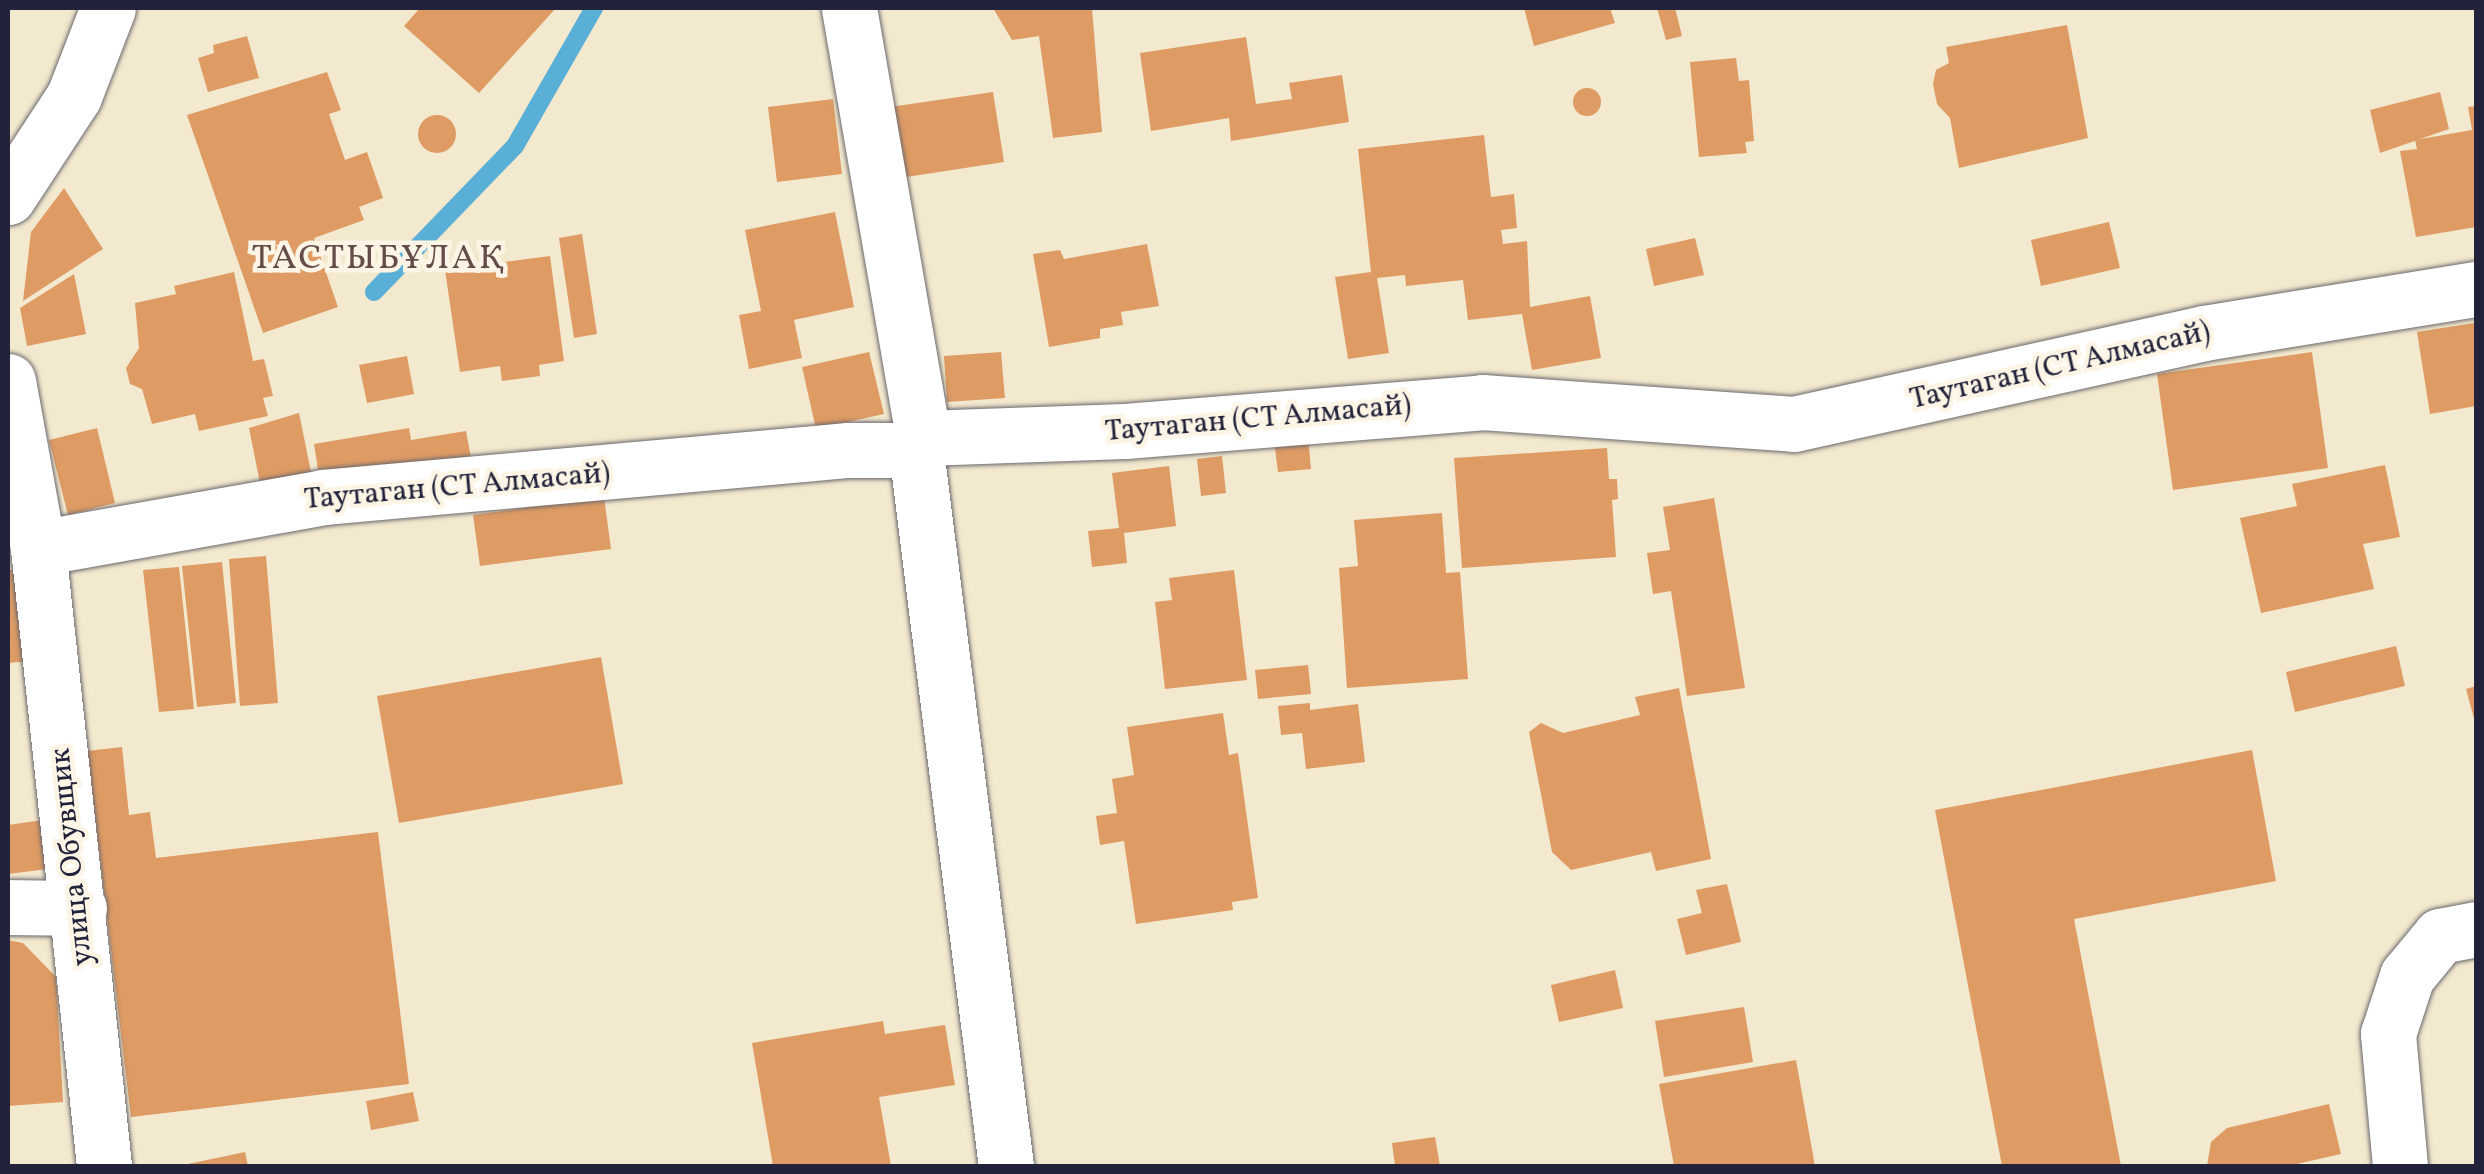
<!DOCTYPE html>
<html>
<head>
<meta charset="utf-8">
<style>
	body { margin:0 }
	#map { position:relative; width:2484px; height:1174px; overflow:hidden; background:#f3e9ce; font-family:Vollkorn,serif }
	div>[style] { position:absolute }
	.stream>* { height:18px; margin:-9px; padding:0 9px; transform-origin:9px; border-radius:9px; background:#5aafd6 }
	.building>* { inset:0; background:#de9b64 }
	.round { border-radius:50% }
	.roads { filter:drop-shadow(0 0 2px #6b686e) drop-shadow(0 0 2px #6b686e) }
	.minor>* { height:55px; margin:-27.5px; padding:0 27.5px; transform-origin:27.5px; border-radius:27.5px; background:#fff }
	span { translate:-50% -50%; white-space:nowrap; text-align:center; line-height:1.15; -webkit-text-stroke:9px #fcf5e5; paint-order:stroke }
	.street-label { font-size:30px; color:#22223b }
	.quarter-label { font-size:35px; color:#644c49; letter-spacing:2.5px }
	.frame { position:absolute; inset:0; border:10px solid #22223b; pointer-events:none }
</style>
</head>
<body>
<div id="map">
	<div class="stream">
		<div style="left:374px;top:292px;width:203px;rotate:-46deg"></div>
		<div style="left:515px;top:146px;width:159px;rotate:-60.2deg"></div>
	</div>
	<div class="building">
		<div style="clip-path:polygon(420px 8px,556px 8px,479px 93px,404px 26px)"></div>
		<div style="clip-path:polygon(993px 8px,1092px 8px,1102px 132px,1053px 138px,1039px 36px,1012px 40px)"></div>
		<div style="clip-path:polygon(1524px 8px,1610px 8px,1615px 23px,1534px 46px)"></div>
		<div style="clip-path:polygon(1657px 8px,1675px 8px,1682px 36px,1666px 40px)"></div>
		<div style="clip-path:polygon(2067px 25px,2088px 138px,1959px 168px,1950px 118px,1937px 104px,1933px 84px,1936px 70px,1949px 63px,1946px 47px)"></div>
		<div style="clip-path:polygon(247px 36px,259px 78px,208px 92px,198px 58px,214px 53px,213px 45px)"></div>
		<div style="clip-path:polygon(1246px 37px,1256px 104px,1292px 99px,1289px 83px,1342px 75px,1349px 122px,1231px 141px,1229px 118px,1151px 131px,1140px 53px)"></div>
		<div style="clip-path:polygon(1736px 58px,1739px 81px,1749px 80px,1754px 141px,1745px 142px,1747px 153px,1699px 157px,1690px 62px)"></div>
		<div style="clip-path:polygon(327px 72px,341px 110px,329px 114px,345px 160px,367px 152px,383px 198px,359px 207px,364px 220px,314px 238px,338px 307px,263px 333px,187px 115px)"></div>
		<div class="round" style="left:1573px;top:88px;width:28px;height:28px"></div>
		<div style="clip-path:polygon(993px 92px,1004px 162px,900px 178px,890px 107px)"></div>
		<div style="clip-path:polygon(2440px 92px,2449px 129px,2380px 153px,2370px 110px)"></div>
		<div style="clip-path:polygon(833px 99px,842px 174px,777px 182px,768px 107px)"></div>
		<div style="clip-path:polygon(2476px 106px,2476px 227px,2416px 237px,2400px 151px,2417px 149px,2415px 140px,2472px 130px,2468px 107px)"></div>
		<div class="round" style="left:418px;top:115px;width:38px;height:38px"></div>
		<div style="clip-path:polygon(1484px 135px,1491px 197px,1514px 194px,1517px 228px,1501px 230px,1503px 244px,1527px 241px,1530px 307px,1590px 296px,1601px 358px,1532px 370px,1522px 314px,1468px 320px,1463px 280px,1406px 286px,1405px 275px,1377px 278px,1389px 353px,1348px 359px,1335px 277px,1371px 272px,1358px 149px)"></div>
		<div style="clip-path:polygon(64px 188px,103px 249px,23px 301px,31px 232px)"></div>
		<div style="clip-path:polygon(835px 212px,854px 307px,794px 320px,802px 358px,749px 369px,739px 315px,761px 311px,745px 230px)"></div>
		<div style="clip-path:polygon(2109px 222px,2120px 268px,2041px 286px,2031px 240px)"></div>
		<div style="clip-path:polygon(582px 234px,597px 334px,574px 338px,559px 238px)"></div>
		<div style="clip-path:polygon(1695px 238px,1704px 275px,1654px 286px,1646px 249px)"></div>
		<div style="clip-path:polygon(1147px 244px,1159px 306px,1121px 312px,1123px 325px,1100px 329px,1100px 338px,1049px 347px,1033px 254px,1060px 250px,1064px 259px)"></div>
		<div style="clip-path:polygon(550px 256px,564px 361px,539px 365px,540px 376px,502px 381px,500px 366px,460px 372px,445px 270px)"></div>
		<div style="clip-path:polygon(234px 272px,253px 361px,264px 359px,273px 396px,263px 398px,268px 416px,199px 431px,195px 414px,152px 424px,142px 389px,130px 384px,126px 368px,139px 348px,135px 303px,176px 294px,174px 286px)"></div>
		<div style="clip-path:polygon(74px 274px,86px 334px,27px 346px,20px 308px)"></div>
		<div style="clip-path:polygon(2474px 323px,2476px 406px,2430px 414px,2417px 332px)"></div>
		<div style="clip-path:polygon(869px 352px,884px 414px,816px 429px,802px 367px)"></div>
		<div style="clip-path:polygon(1001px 352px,1005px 398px,947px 402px,944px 356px)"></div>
		<div style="clip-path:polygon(2312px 352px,2328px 468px,2173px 490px,2157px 374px)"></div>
		<div style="clip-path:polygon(407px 356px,414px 394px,367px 403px,359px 365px)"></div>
		<div style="clip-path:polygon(299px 413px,312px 477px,261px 488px,249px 428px)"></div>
		<div style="clip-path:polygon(97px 428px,115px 503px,68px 515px,49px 440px)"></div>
		<div style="clip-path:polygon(409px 428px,411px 440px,466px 431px,471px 458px,320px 482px,314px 444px)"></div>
		<div style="clip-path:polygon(1308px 437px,1311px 469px,1278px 472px,1274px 441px)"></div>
		<div style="clip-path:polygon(1607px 448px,1609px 479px,1617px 479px,1618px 499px,1612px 500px,1616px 557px,1462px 568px,1454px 458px)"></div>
		<div style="clip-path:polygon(1222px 456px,1226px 493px,1201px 496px,1197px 459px)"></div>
		<div style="clip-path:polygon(2385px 465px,2400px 537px,2363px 544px,2374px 589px,2261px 613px,2240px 518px,2297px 506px,2292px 484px)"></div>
		<div style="clip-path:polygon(1169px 466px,1176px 526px,1124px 533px,1127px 563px,1092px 567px,1088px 531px,1119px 528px,1112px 473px)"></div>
		<div style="clip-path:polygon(604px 497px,611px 549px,480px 566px,473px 515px)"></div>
		<div style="clip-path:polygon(1714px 498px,1745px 688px,1687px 696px,1671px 591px,1653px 594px,1647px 553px,1670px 550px,1663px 507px)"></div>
		<div style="clip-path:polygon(1442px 513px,1446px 573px,1460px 572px,1468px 679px,1347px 688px,1339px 568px,1358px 566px,1354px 520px)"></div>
		<div style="clip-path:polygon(266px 556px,278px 703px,240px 706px,229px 559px)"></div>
		<div style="clip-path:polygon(222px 562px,236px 703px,197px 707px,182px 566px)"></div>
		<div style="clip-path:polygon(179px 567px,194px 709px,159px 712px,143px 570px)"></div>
		<div style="clip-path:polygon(22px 569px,30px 661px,8px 663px,8px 570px)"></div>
		<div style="clip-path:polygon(1234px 570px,1247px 680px,1165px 689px,1155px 602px,1172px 600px,1169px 578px)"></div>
		<div style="clip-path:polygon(2396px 646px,2405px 686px,2295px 712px,2286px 672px)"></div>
		<div style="clip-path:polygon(601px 657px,623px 784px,399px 823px,377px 696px)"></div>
		<div style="clip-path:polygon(1308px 665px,1311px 694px,1258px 699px,1255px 670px)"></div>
		<div style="clip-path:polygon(2476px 686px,2476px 722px,2475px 722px,2466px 689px)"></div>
		<div style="clip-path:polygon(1679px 688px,1711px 859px,1656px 871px,1651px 852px,1571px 870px,1552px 852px,1529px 732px,1541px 723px,1563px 733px,1640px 715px,1635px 697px)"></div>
		<div style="clip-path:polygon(1310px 703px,1310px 710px,1358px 704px,1365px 762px,1306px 769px,1302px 733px,1281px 735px,1278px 706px)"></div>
		<div style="clip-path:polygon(1223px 713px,1229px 755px,1238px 753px,1258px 898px,1232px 902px,1233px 910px,1136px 924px,1124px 841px,1100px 845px,1096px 816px,1117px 813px,1112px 779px,1134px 775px,1127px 727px)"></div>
		<div style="clip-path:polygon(122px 747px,129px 815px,150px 812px,156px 858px,378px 832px,409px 1084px,131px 1117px,87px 751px)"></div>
		<div style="clip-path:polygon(2252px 750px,2276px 881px,2074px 919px,2121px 1166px,2002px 1166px,1935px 810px)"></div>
		<div style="clip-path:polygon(50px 819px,56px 868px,8px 874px,8px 825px)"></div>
		<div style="clip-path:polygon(1727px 884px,1741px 942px,1686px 955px,1677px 919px,1702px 913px,1696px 890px)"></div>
		<div style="clip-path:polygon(8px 940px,23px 943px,56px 977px,63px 1102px,8px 1106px)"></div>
		<div style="clip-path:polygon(1615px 970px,1623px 1008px,1559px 1022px,1551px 985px)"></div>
		<div style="clip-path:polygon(1744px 1007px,1753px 1062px,1664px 1077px,1655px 1021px)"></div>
		<div style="clip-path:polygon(883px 1021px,885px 1034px,945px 1025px,955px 1085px,879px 1097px,891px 1166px,773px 1166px,752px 1043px)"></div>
		<div style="clip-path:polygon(1796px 1060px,1815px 1166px,1674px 1166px,1659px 1084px)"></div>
		<div style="clip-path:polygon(413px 1092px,419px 1121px,371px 1130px,366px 1101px)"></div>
		<div style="clip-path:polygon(2329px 1104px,2341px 1154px,2288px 1166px,2207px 1166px,2211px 1142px,2227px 1128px)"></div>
		<div style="clip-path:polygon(1435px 1137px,1440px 1166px,1395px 1166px,1392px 1143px)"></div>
		<div style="clip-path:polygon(245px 1152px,248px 1166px,183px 1166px,183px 1165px)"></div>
	</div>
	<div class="roads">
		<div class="minor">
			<div style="left:849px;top:8px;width:436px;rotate:80.2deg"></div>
			<div style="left:8px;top:197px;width:121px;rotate:-56.8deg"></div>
			<div style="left:74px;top:96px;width:94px;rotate:-68.9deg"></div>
			<div style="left:8px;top:381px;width:170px;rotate:79.8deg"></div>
			<div style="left:38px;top:548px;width:622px;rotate:83.9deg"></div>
			<div style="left:916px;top:450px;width:722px;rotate:82.84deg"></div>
			<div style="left:38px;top:548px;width:290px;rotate:-10.1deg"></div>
			<div style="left:323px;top:497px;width:527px;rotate:-5.12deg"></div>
			<div style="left:848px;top:450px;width:68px"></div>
			<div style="left:916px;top:450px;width:14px;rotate:-60deg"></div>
			<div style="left:923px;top:438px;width:202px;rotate:-2deg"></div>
			<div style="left:1125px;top:431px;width:358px;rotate:-4.6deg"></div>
			<div style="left:1482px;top:402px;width:313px;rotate:4deg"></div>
			<div style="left:1794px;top:424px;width:420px;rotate:-12.5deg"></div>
			<div style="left:2204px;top:333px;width:276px;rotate:-9.2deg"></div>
			<div style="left:8px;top:907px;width:71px;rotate:0.8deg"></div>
			<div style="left:2400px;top:1166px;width:133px;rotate:-95.2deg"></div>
			<div style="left:2388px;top:1034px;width:61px;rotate:-71.9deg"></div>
			<div style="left:2407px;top:976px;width:52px;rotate:-50.5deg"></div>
			<div style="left:2440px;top:936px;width:37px;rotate:-11deg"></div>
		</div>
	</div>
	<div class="street-label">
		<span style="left:2060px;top:366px;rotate:-13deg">Таутаган (СТ Алмасай)</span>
		<span style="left:1258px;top:419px;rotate:-5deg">Таутаган (СТ Алмасай)</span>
		<span style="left:457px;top:487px;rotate:-5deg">Таутаган (СТ Алмасай)</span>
		<span style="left:72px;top:857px;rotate:-96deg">улица Обувщик</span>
	</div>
	<div class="quarter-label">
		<span style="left:379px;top:259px">ТАСТЫБҰЛАҚ</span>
	</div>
	<div class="frame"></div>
</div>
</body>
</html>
